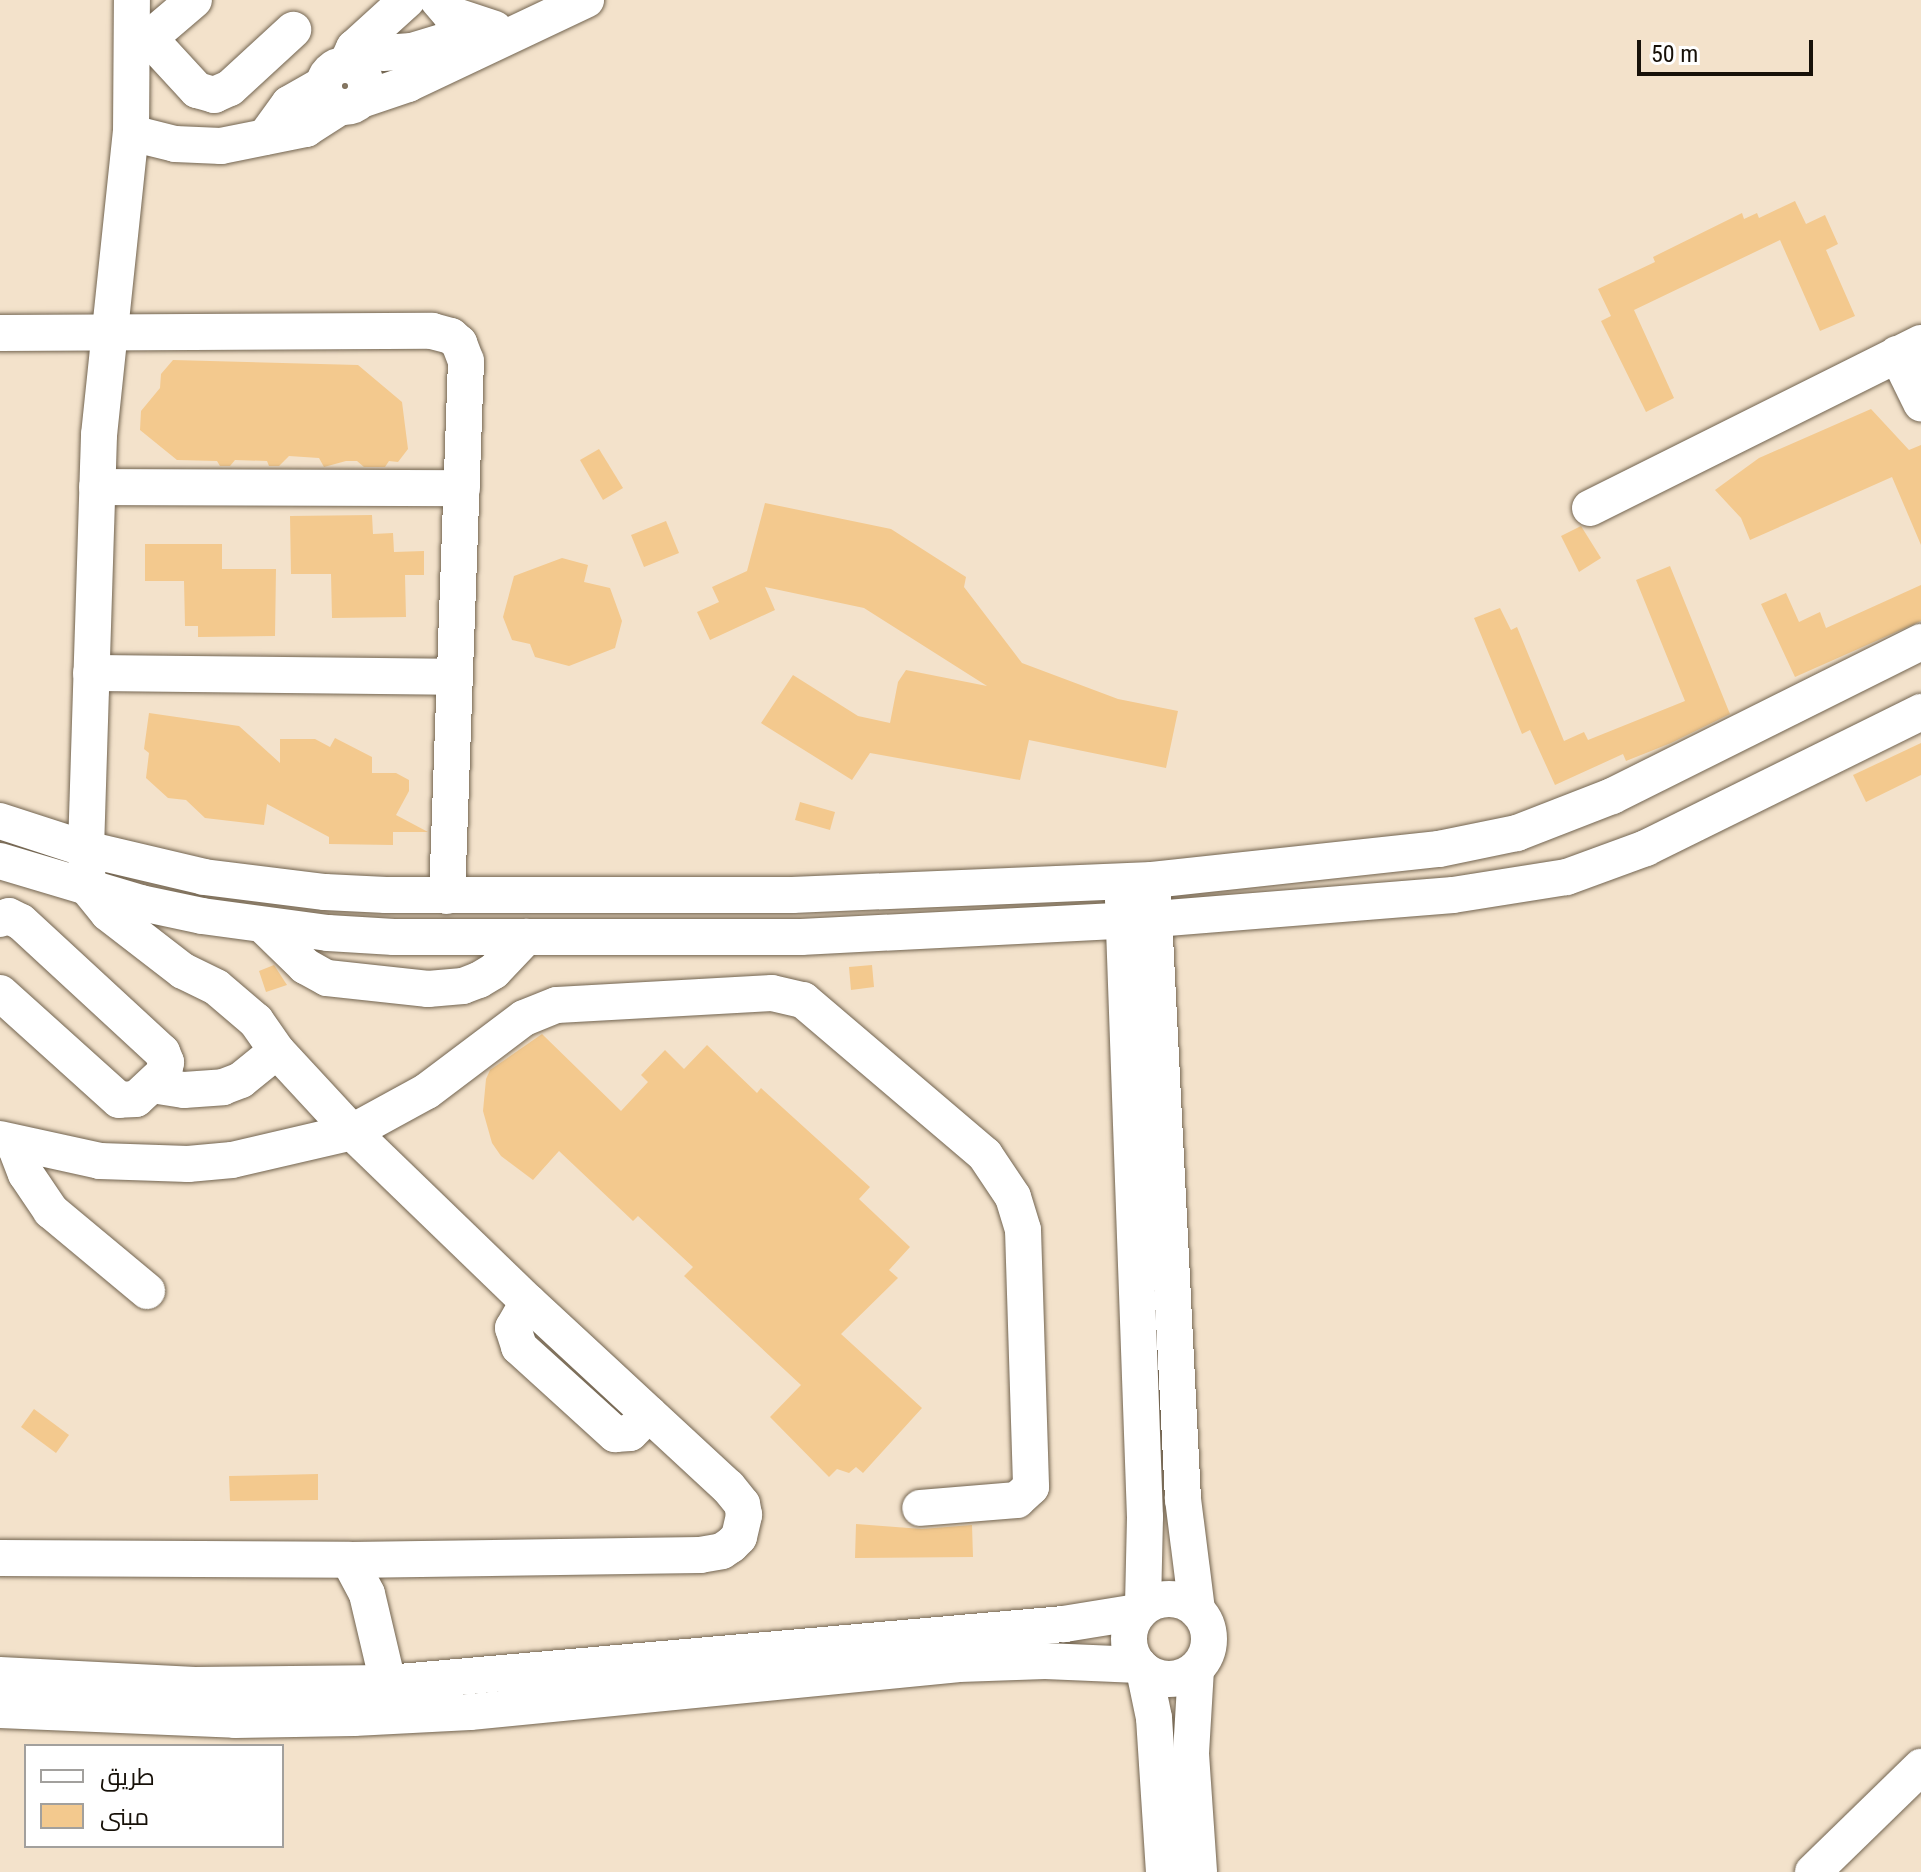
<!DOCTYPE html>
<html>
<head>
<meta charset="utf-8">
<style>
	body { margin:0 }
	#map { position:relative; width:1921px; height:1872px; overflow:hidden; background:#f3e2cb; font-family:"Roboto Condensed",Cairo,sans-serif }
	div>[style] { position:absolute }
	.building>* { inset:0; background:#f3c98e }
	.roads { filter:drop-shadow(0 0 2px #726450) drop-shadow(0 0 2px #726450) }
	.minor>* { height:36px; margin:-18px; padding:0 18px; transform-origin:18px; border-radius:18px; background:#fff }
	.minor>.ring { margin:-18px; padding:0; box-sizing:content-box; background:none; border:36px solid #fff; border-radius:50% }
	span { translate:-50% -50%; white-space:nowrap; text-align:center; line-height:1.15; -webkit-text-stroke:8px #fff; paint-order:stroke }
	.legend { position:absolute; left:24px; top:1744px; width:260px; height:104px; box-sizing:border-box; background:#fff; border:2px solid #a2a09d; margin:0; padding:10px 14px; list-style:none; font-size:24px; color:#171109 }
	.legend li { display:flex; align-items:center; gap:16px; height:40px }
	.legend b { width:40px; border:2px solid #a2a09d }
	.scale { position:absolute; left:1637px; top:40px; width:176px; height:36px; box-sizing:border-box; border:4px solid #171109; border-top:0; padding-left:10px; font-size:24px; line-height:28px; white-space:nowrap; color:#171109; -webkit-text-stroke:6px #fff; paint-order:stroke }
</style>
</head>
<body>
<div id="map">
	<div class="building">
		<div style="clip-path:polygon(1795px 201px,1806px 224px,1825px 215px,1838px 244px,1826px 250px,1855px 316px,1820px 331px,1780px 240px,1634px 310px,1674px 398px,1646px 412px,1601px 321px,1611px 316px,1598px 289px,1655px 262px,1653px 257px,1742px 213px,1744px 219px,1757px 213px,1759px 218px)"></div>
		<div style="clip-path:polygon(173px 360px,358px 365px,402px 402px,408px 449px,398px 462px,389px 461px,385px 467px,364px 467px,357px 461px,346px 461px,324px 467px,319px 458px,289px 456px,279px 466px,269px 466px,267px 461px,235px 460px,230px 466px,220px 466px,217px 461px,177px 460px,140px 430px,141px 411px,160px 388px,161px 374px)"></div>
		<div style="clip-path:polygon(1871px 409px,1909px 450px,1921px 445px,1921px 545px,1892px 477px,1750px 540px,1741px 518px,1715px 490px,1759px 458px)"></div>
		<div style="clip-path:polygon(599px 449px,623px 488px,603px 500px,580px 460px)"></div>
		<div style="clip-path:polygon(765px 503px,891px 529px,966px 577px,964px 587px,1022px 663px,1118px 699px,1178px 711px,1166px 768px,1029px 740px,1020px 780px,870px 753px,852px 780px,761px 723px,793px 675px,858px 716px,890px 723px,898px 682px,906px 670px,987px 686px,864px 608px,765px 587px,775px 610px,710px 640px,697px 612px,719px 602px,712px 587px,747px 571px)"></div>
		<div style="clip-path:polygon(372px 515px,373px 534px,393px 533px,394px 552px,424px 551px,424px 575px,405px 575px,406px 617px,332px 618px,331px 574px,291px 574px,290px 516px)"></div>
		<div style="clip-path:polygon(666px 521px,679px 553px,644px 567px,631px 535px)"></div>
		<div style="clip-path:polygon(1581px 526px,1601px 558px,1579px 572px,1561px 536px)"></div>
		<div style="clip-path:polygon(145px 544px,222px 544px,222px 569px,276px 569px,275px 636px,198px 637px,198px 626px,185px 626px,184px 581px,145px 581px)"></div>
		<div style="clip-path:polygon(562px 558px,588px 565px,584px 582px,610px 588px,622px 621px,615px 648px,569px 666px,535px 657px,530px 644px,512px 640px,503px 617px,514px 576px)"></div>
		<div style="clip-path:polygon(1670px 566px,1730px 714px,1671px 743px,1626px 761px,1623px 754px,1555px 785px,1530px 730px,1522px 734px,1474px 618px,1500px 608px,1511px 630px,1517px 627px,1564px 741px,1584px 732px,1588px 740px,1685px 701px,1636px 580px)"></div>
		<div style="clip-path:polygon(1921px 585px,1921px 621px,1795px 677px,1761px 604px,1786px 593px,1799px 622px,1820px 612px,1826px 628px)"></div>
		<div style="clip-path:polygon(149px 713px,239px 726px,280px 763px,280px 739px,315px 739px,330px 747px,335px 738px,372px 757px,372px 773px,396px 773px,409px 780px,409px 791px,396px 815px,428px 832px,393px 832px,393px 845px,329px 844px,329px 837px,267px 804px,264px 825px,205px 818px,186px 800px,168px 798px,146px 778px,149px 753px,144px 749px)"></div>
		<div style="clip-path:polygon(1921px 743px,1921px 775px,1866px 802px,1853px 775px)"></div>
		<div style="clip-path:polygon(800px 802px,835px 812px,830px 830px,795px 820px)"></div>
		<div style="clip-path:polygon(274px 965px,287px 985px,266px 992px,259px 971px)"></div>
		<div style="clip-path:polygon(872px 965px,874px 987px,851px 990px,849px 967px)"></div>
		<div style="clip-path:polygon(542px 1034px,621px 1111px,648px 1082px,641px 1075px,665px 1050px,684px 1069px,707px 1045px,757px 1093px,761px 1088px,870px 1187px,859px 1199px,910px 1247px,889px 1270px,898px 1278px,841px 1334px,922px 1408px,863px 1473px,856px 1467px,849px 1473px,837px 1469px,829px 1477px,770px 1417px,801px 1385px,684px 1276px,693px 1267px,638px 1216px,633px 1221px,559px 1151px,533px 1180px,501px 1156px,492px 1143px,483px 1111px,486px 1079px,490px 1070px)"></div>
		<div style="clip-path:polygon(34px 1409px,69px 1435px,56px 1453px,21px 1427px)"></div>
		<div style="clip-path:polygon(318px 1474px,318px 1500px,230px 1501px,229px 1476px)"></div>
		<div style="clip-path:polygon(856px 1524px,922px 1529px,972px 1525px,973px 1557px,855px 1558px)"></div>
	</div>
	<div class="roads">
		<div class="minor">
			<div style="left:438px;top:0;width:18px;rotate:49deg"></div>
			<div style="left:450px;top:14px;width:47px;rotate:18.4deg"></div>
			<div style="left:149px;top:38px;width:71px;rotate:47.3deg"></div>
			<div style="left:197px;top:90px;width:18px;rotate:16deg"></div>
			<div style="left:214px;top:95px;width:17px;rotate:-24deg"></div>
			<div style="left:230px;top:88px;width:86px;rotate:-42.6deg"></div>
			<div style="left:133px;top:52px;width:80px;rotate:-40.4deg"></div>
			<div style="left:383px;top:53px;width:29px;rotate:-4deg"></div>
			<div style="left:412px;top:51px;width:69px;rotate:-16.9deg"></div>
			<div class="ring" style="left:324px;top:65px;width:6px;height:6px"></div>
			<div style="left:346px;top:65px;width:19px;rotate:-65deg"></div>
			<div style="left:354px;top:48px;width:72px;rotate:-42.2deg"></div>
			<div style="left:361px;top:100px;width:50px;rotate:-18.8deg"></div>
			<div style="left:408px;top:84px;width:197px;rotate:-25.3deg"></div>
			<div style="left:131px;top:133px;width:45px;rotate:14deg"></div>
			<div style="left:175px;top:144px;width:46px;rotate:2.5deg"></div>
			<div style="left:221px;top:146px;width:87px;rotate:-11.3deg"></div>
			<div style="left:306px;top:129px;width:40px;rotate:-32.9deg"></div>
			<div style="left:265px;top:137px;width:41px;rotate:-54deg"></div>
			<div style="left:289px;top:104px;width:40px;rotate:-29.7deg"></div>
			<div style="left:0;top:333px;width:432px;rotate:-0.3deg"></div>
			<div style="left:432px;top:331px;width:20px;rotate:15deg"></div>
			<div style="left:451px;top:336px;width:11px;rotate:41deg"></div>
			<div style="left:459px;top:343px;width:19px;rotate:69deg"></div>
			<div style="left:466px;top:361px;width:535px;rotate:92.03deg"></div>
			<div style="left:1897px;top:354px;width:55px;rotate:63.9deg"></div>
			<div style="left:97px;top:487px;width:365px;rotate:0.2deg"></div>
			<div style="left:1590px;top:508px;width:370px;rotate:-26.5deg"></div>
			<div style="left:91px;top:673px;width:364px;rotate:0.6deg"></div>
			<div style="left:0;top:821px;width:90px;rotate:18deg"></div>
			<div style="left:86px;top:849px;width:121px;rotate:13.3deg"></div>
			<div style="left:204px;top:877px;width:122px;rotate:7.1deg"></div>
			<div style="left:325px;top:892px;width:61px;rotate:2.8deg"></div>
			<div style="left:386px;top:895px;width:406px"></div>
			<div style="left:792px;top:895px;width:360px;rotate:-2.4deg"></div>
			<div style="left:1152px;top:880px;width:289px;rotate:-6.2deg"></div>
			<div style="left:1439px;top:849px;width:80px;rotate:-11.6deg"></div>
			<div style="left:1517px;top:833px;width:102px;rotate:-21.3deg"></div>
			<div style="left:1612px;top:796px;width:345px;rotate:-26.5deg"></div>
			<div style="left:0;top:861px;width:147px;rotate:16.6deg"></div>
			<div style="left:141px;top:903px;width:62px;rotate:12deg"></div>
			<div style="left:202px;top:916px;width:127px;rotate:7.7deg"></div>
			<div style="left:328px;top:933px;width:66px;rotate:3.5deg"></div>
			<div style="left:394px;top:937px;width:407px"></div>
			<div style="left:801px;top:937px;width:354px;rotate:-2.9deg"></div>
			<div style="left:1155px;top:919px;width:299px;rotate:-4.6deg"></div>
			<div style="left:1453px;top:895px;width:115px;rotate:-9deg"></div>
			<div style="left:1567px;top:877px;width:84px;rotate:-20.2deg"></div>
			<div style="left:1646px;top:848px;width:307px;rotate:-26.3deg"></div>
			<div style="left:1153px;top:897px;width:603px;rotate:87.15deg"></div>
			<div style="left:1183px;top:1499px;width:112px;rotate:82.8deg"></div>
			<div style="left:1123px;top:900px;width:617px;rotate:87.96deg"></div>
			<div style="left:1145px;top:1517px;width:91px;rotate:91.3deg"></div>
			<div style="left:0;top:919px;width:9px;rotate:-18deg"></div>
			<div style="left:9px;top:916px;width:13px;rotate:27deg"></div>
			<div style="left:21px;top:922px;width:192px;rotate:42.7deg"></div>
			<div style="left:162px;top:1052px;width:11px;rotate:68deg"></div>
			<div style="left:166px;top:1062px;width:11px;rotate:100deg"></div>
			<div style="left:164px;top:1073px;width:38px;rotate:137deg"></div>
			<div style="left:136px;top:1099px;width:17px;rotate:177deg"></div>
			<div style="left:119px;top:1100px;width:160px;rotate:-138deg"></div>
			<div style="left:263px;top:925px;width:59px;rotate:44.3deg"></div>
			<div style="left:305px;top:966px;width:25px;rotate:29deg"></div>
			<div style="left:327px;top:978px;width:102px;rotate:6.2deg"></div>
			<div style="left:428px;top:989px;width:35px;rotate:-5deg"></div>
			<div style="left:463px;top:986px;width:17px;rotate:-21deg"></div>
			<div style="left:479px;top:980px;width:17px;rotate:-31deg"></div>
			<div style="left:494px;top:971px;width:47px;rotate:-46.7deg"></div>
			<div style="left:152px;top:1085px;width:32px;rotate:9deg"></div>
			<div style="left:184px;top:1090px;width:39px;rotate:-4deg"></div>
			<div style="left:223px;top:1087px;width:19px;rotate:-21deg"></div>
			<div style="left:241px;top:1080px;width:46px;rotate:-38.9deg"></div>
			<div style="left:0;top:1139px;width:102px;rotate:12.4deg"></div>
			<div style="left:100px;top:1161px;width:88px;rotate:2deg"></div>
			<div style="left:188px;top:1164px;width:44px;rotate:-5.2deg"></div>
			<div style="left:232px;top:1160px;width:123px;rotate:-13.1deg"></div>
			<div style="left:352px;top:1132px;width:85px;rotate:-28.7deg"></div>
			<div style="left:427px;top:1091px;width:121px;rotate:-37deg"></div>
			<div style="left:524px;top:1018px;width:35px;rotate:-22deg"></div>
			<div style="left:557px;top:1005px;width:215px;rotate:-3.2deg"></div>
			<div style="left:772px;top:993px;width:32px;rotate:13deg"></div>
			<div style="left:803px;top:1000px;width:239px;rotate:40.4deg"></div>
			<div style="left:985px;top:1155px;width:50px;rotate:56.3deg"></div>
			<div style="left:1013px;top:1197px;width:34px;rotate:73deg"></div>
			<div style="left:1023px;top:1230px;width:257px;rotate:88.2deg"></div>
			<div style="left:1031px;top:1487px;width:19px;rotate:137deg"></div>
			<div style="left:1017px;top:1500px;width:97px;rotate:175.3deg"></div>
			<div style="left:14px;top:1143px;width:33px;rotate:69deg"></div>
			<div style="left:26px;top:1174px;width:45px;rotate:56deg"></div>
			<div style="left:51px;top:1211px;width:125px;rotate:39.8deg"></div>
			<div style="left:528px;top:1302px;width:30px;rotate:120deg"></div>
			<div style="left:513px;top:1328px;width:20px;rotate:72deg"></div>
			<div style="left:519px;top:1347px;width:130px;rotate:42.2deg"></div>
			<div style="left:615px;top:1434px;width:15px;rotate:-4deg"></div>
			<div style="left:630px;top:1433px;width:27px;rotate:-45deg"></div>
			<div style="left:0;top:1558px;width:349px;rotate:0.3deg"></div>
			<div style="left:349px;top:1560px;width:351px;rotate:-0.8deg"></div>
			<div style="left:700px;top:1555px;width:22px;rotate:-10deg"></div>
			<div style="left:722px;top:1551px;width:11px;rotate:-34deg"></div>
			<div style="left:731px;top:1545px;width:11px;rotate:-45deg"></div>
			<div style="left:739px;top:1537px;width:23px;rotate:-77deg"></div>
			<div style="left:744px;top:1515px;width:11px;rotate:-100deg"></div>
			<div style="left:742px;top:1504px;width:22px;rotate:-129deg"></div>
			<div style="left:728px;top:1487px;width:272px;rotate:-137.2deg"></div>
			<div style="left:528px;top:1302px;width:245px;rotate:-136deg"></div>
			<div style="left:352px;top:1132px;width:110px;rotate:-132.8deg"></div>
			<div style="left:277px;top:1051px;width:37px;rotate:-125deg"></div>
			<div style="left:256px;top:1021px;width:52px;rotate:-139.6deg"></div>
			<div style="left:216px;top:987px;width:37px;rotate:-154deg"></div>
			<div style="left:183px;top:971px;width:95px;rotate:-142.3deg"></div>
			<div style="left:108px;top:913px;width:32px;rotate:-129deg"></div>
			<div style="left:88px;top:888px;width:39px;rotate:-93deg"></div>
			<div style="left:86px;top:849px;width:414px;rotate:-88.2deg"></div>
			<div style="left:99px;top:435px;width:304px;rotate:-84deg"></div>
			<div style="left:131px;top:133px;width:133px;rotate:-89.6deg"></div>
			<div style="left:349px;top:1560px;width:38px;rotate:62deg"></div>
			<div style="left:367px;top:1594px;width:91px;rotate:76.7deg"></div>
			<div class="ring" style="left:1129px;top:1599px;width:44px;height:44px"></div>
			<div style="left:1196px;top:1669px;width:85px;rotate:93.4deg"></div>
			<div style="left:1191px;top:1754px;width:118px;rotate:86.1deg"></div>
			<div style="left:1144px;top:1670px;width:49px;rotate:78.2deg"></div>
			<div style="left:1154px;top:1718px;width:154px;rotate:86.3deg"></div>
			<div style="left:0;top:1675px;width:195px;rotate:2.9deg"></div>
			<div style="left:195px;top:1685px;width:193px;rotate:-0.6deg"></div>
			<div style="left:388px;top:1683px;width:679px;rotate:-4.99deg"></div>
			<div style="left:1064px;top:1624px;width:75px;rotate:-9.2deg"></div>
			<div style="left:0;top:1710px;width:235px;rotate:2.4deg"></div>
			<div style="left:235px;top:1720px;width:119px;rotate:-1deg"></div>
			<div style="left:354px;top:1718px;width:116px;rotate:-3deg"></div>
			<div style="left:470px;top:1712px;width:489px;rotate:-5.6deg"></div>
			<div style="left:957px;top:1664px;width:88px;rotate:-2deg"></div>
			<div style="left:1045px;top:1661px;width:94px;rotate:2.4deg"></div>
			<div style="left:1813px;top:1872px;width:151px;rotate:-44.2deg"></div>
		</div>
	</div>
	<ul class="legend">
	<li><b style="height:10px;background:#fff"></b>طريق</li>
	<li><b style="height:22px;background:#f3c98e"></b>مبنى</li>
	</ul>
	<div class="scale">50 m</div>
</div>
</body>
</html>
